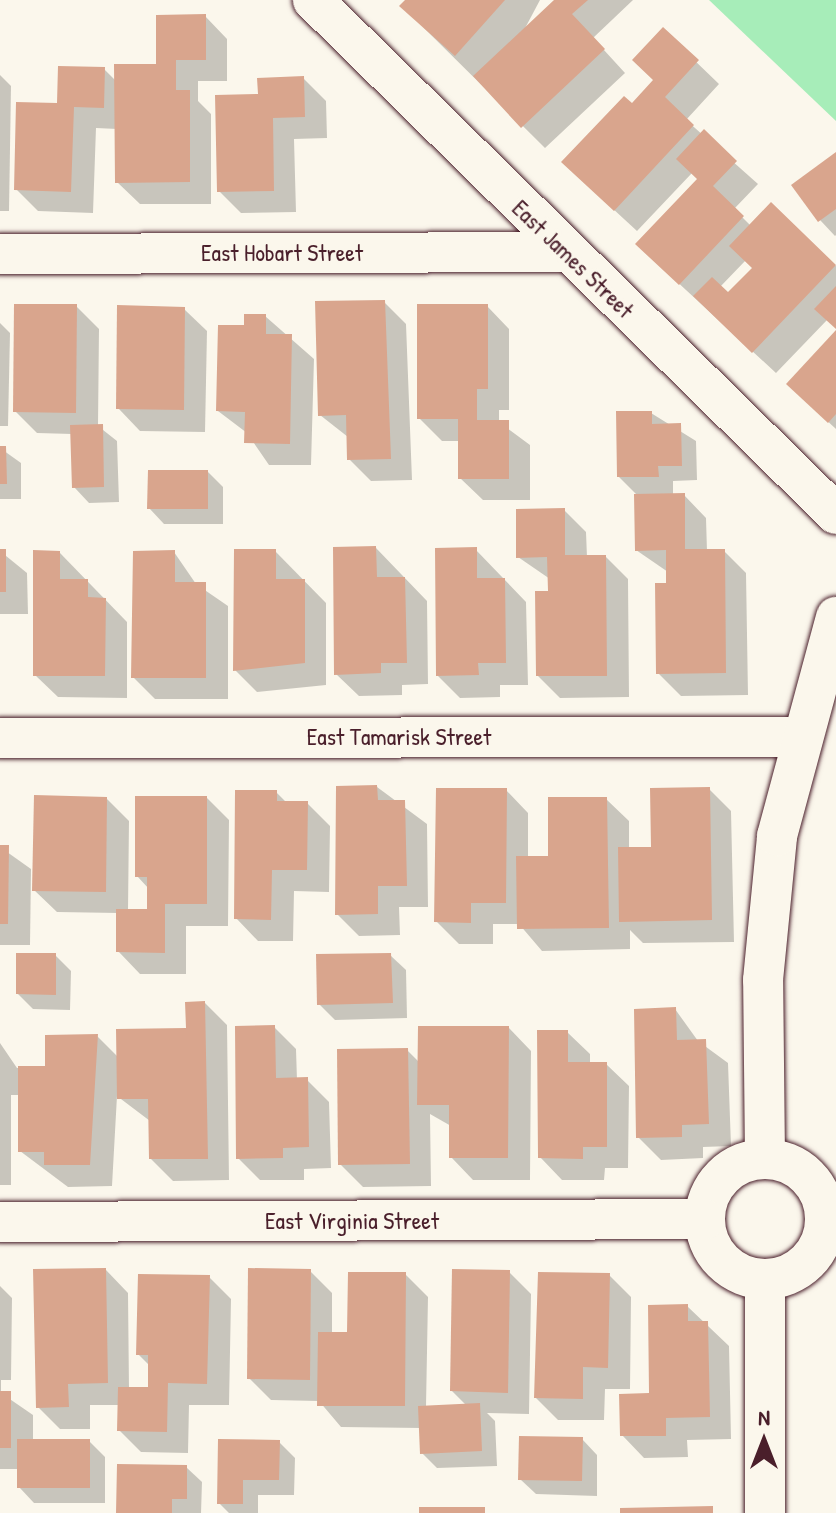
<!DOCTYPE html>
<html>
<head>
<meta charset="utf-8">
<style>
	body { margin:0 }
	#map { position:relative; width:836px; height:1513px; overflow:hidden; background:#fbf7ec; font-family:"Patrick Hand",sans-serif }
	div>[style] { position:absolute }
	.green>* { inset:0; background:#a7edb9 }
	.shadow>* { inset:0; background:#0003 }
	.building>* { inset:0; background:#d9a58d }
	.roads { filter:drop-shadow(0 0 2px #4a1f2b) drop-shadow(0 0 2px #4a1f2b) }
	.minor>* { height:40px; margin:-20px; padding:0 20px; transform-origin:20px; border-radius:20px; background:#fbf7ec }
	.minor>.ring { margin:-20px; padding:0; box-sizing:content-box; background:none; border:40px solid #fbf7ec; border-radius:50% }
	span { translate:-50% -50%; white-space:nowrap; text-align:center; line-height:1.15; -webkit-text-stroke:7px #fbf7ec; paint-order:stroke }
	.street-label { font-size:24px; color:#4a1f2b }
	.north { position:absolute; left:724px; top:1401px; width:80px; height:80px; -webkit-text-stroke:6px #fbf7ec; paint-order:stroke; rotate:0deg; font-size:22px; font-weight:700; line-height:32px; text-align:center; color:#4a1f2b }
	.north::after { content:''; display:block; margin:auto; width:28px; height:36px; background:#4a1f2b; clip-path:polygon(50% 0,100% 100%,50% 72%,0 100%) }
</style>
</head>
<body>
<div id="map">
	<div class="green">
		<div style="clip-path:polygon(709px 0,836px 0,836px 121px)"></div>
	</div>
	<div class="shadow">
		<div style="clip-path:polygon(408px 0,540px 0,523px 32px,557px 0,633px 0,593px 38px,625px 73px,545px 148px,424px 28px)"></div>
		<div style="clip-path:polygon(205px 16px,227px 39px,227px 81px,198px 81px,198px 101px,211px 114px,211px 204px,140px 204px,117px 182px,117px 129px,96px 128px,93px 213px,38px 211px,16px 189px,59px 105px,104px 69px,117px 82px,158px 66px)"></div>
		<div style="clip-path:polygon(evenodd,663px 30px,719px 84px,686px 120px,758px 184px,734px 209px,751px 226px,772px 205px,836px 266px,836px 328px,828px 319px,776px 373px,660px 266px,699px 180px,692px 173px,637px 231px,586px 184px,632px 106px,656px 81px,663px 30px,746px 260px,754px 268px,728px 295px,720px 287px,746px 260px)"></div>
		<div style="clip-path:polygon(0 75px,11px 86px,9px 211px,0 211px)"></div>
		<div style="clip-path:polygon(303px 78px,326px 101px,327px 138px,294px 139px,296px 212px,241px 213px,219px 191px,260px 96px)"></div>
		<div style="clip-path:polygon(836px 155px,836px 235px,835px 236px,820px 220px)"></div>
		<div style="clip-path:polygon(384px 302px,406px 324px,412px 480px,371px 481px,349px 459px,348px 437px,320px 415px)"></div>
		<div style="clip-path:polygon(76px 306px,99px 329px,98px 426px,117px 441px,119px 502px,89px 503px,74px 487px,72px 434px,37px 433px,15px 411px)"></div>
		<div style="clip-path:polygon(487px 306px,509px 329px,509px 410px,499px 410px,499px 422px,530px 445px,530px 500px,483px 500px,460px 478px,460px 441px,442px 441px,419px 418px)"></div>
		<div style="clip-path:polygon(184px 309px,207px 331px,205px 432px,140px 431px,118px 408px)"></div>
		<div style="clip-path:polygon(265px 316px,314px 359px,311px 465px,269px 465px,247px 433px,218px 411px,246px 327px)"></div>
		<div style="clip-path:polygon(0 323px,10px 333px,8px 426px,0 426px)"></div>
		<div style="clip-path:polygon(836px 333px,836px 429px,811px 406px)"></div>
		<div style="clip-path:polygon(651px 413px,696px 441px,697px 480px,673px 481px,673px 495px,684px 495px,706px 518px,707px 551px,724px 551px,746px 573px,748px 695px,681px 696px,658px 673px,668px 572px,636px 550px,638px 496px,619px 477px)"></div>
		<div style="clip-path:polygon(0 448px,21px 463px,21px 499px,0 499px)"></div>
		<div style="clip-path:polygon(208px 472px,223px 487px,223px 524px,164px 524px,149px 508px)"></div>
		<div style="clip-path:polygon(564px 510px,586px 532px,587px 557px,606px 557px,628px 579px,629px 697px,560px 698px,538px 676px,550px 579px,518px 557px)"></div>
		<div style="clip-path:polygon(376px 548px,427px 601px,428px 684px,402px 685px,402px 695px,359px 696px,336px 674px)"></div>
		<div style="clip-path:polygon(476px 550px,526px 602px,528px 685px,500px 685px,500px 697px,460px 698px,438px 676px)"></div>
		<div style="clip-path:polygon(0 551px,27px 573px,28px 614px,0 614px)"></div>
		<div style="clip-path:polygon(275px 551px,326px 603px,326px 685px,257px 692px,235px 670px)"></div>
		<div style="clip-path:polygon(174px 552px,196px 584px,228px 606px,228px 699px,155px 699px,133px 677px)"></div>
		<div style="clip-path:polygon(60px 553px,127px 622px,127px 698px,58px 697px,35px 675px)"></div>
		<div style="clip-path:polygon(377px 787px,427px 824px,428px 907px,399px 907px,400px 935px,359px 936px,337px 914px)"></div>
		<div style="clip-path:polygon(709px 789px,731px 811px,734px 942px,643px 943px,630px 930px,630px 949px,542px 951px,519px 924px,493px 924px,493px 944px,459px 944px,436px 921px,506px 790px,528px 813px,528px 858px,550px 858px,606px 799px,629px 821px,629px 849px,653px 849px)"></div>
		<div style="clip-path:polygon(276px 792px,287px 803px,307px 803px,330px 826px,329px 892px,294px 891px,293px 941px,258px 941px,236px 918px)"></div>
		<div style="clip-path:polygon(207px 798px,229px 820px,228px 926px,186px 926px,186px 974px,140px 974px,118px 951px,118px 913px,57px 912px,34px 890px,107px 799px,129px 821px,128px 911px,149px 911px,149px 889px,137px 876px)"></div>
		<div style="clip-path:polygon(0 847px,31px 869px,30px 945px,0 945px)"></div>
		<div style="clip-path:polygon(55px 955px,71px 971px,70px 1010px,33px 1009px,18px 994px)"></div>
		<div style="clip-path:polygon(390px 955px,406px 970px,407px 1018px,335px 1020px,319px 1004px)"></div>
		<div style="clip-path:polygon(205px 1003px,227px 1025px,229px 1180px,173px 1181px,151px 1159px,150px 1121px,117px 1096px,112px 1186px,68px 1187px,20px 1151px,20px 1095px,11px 1095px,11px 1185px,0 1185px,0 1043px,17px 1068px,47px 1068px,97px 1036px,118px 1057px,188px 1030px)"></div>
		<div style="clip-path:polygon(675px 1009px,698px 1041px,728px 1063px,731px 1146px,703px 1147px,703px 1158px,661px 1160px,638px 1137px)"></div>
		<div style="clip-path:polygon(274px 1027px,296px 1049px,297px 1080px,307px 1080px,329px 1102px,331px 1168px,304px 1169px,304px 1180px,260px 1180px,238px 1158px)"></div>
		<div style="clip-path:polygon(509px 1028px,531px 1051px,530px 1180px,473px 1180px,451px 1157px,451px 1126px,430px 1114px,431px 1186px,363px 1187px,340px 1164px,407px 1050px,420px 1063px)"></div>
		<div style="clip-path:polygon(567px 1032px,590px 1054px,590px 1064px,606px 1064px,629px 1086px,628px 1168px,605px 1168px,604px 1180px,562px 1180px,540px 1157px)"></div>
		<div style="clip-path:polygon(106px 1270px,128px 1293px,129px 1389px,149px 1389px,150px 1366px,138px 1354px,209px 1277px,231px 1299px,229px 1405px,189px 1405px,188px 1453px,141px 1452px,119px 1430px,119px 1405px,90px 1405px,90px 1429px,60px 1429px,38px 1407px)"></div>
		<div style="clip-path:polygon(310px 1271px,332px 1293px,332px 1334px,349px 1334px,405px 1274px,428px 1297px,426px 1407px,467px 1406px,452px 1391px,509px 1272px,531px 1294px,529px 1414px,487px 1413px,495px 1421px,497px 1466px,437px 1468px,422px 1453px,421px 1428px,341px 1427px,319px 1401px,271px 1400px,249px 1378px)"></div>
		<div style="clip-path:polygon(609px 1275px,631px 1297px,630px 1389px,605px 1389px,604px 1420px,558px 1420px,536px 1398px)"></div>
		<div style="clip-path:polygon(0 1286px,12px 1298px,11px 1380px,1px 1380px,1px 1393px,33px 1415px,33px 1441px,89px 1441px,105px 1457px,105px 1503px,34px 1503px,19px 1487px,19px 1469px,0 1469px)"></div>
		<div style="clip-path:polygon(687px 1306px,729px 1346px,731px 1439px,687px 1440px,688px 1457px,644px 1458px,622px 1435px,651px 1395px)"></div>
		<div style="clip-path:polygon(582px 1439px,597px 1455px,597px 1496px,536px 1494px,520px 1479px)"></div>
		<div style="clip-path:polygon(279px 1442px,295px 1458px,294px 1495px,258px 1495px,258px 1513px,229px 1513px,219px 1503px)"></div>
		<div style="clip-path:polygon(186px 1467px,202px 1482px,201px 1513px,118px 1513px)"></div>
	</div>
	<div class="building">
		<div style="clip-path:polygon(405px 0,505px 0,455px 56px,399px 6px)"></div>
		<div style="clip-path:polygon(554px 0,588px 0,572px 14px,605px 49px,521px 128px,473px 76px)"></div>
		<div style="clip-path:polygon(206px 14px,206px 60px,176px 60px,176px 90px,190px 90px,190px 182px,115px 183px,114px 64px,156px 64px,156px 15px)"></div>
		<div style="clip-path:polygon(663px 27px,699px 60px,665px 97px,694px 125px,614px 211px,561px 162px,624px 96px,632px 103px,653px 80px,632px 60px)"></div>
		<div style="clip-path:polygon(58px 66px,105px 67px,104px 108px,74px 107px,71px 192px,14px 190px,16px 102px,57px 103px)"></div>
		<div style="clip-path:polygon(304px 76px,305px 117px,273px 118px,274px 191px,217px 192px,215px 95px,258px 94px,257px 78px)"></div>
		<div style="clip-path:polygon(704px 129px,737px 161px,713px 186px,744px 216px,679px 285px,635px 244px,697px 179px,676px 159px)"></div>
		<div style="clip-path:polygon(836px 152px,836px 209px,818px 222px,791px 185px)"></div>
		<div style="clip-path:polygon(771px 202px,836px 265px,752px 353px,693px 296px,712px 277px,728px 292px,752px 268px,729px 246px)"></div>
		<div style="clip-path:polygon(836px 286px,836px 329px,814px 309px)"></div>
		<div style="clip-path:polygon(385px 300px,391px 459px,347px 460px,346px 415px,318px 416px,315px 301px)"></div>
		<div style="clip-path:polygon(14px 304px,77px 304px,76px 413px,13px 412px)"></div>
		<div style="clip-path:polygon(417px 304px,488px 304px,488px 389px,477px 389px,477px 420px,509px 420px,509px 479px,458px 479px,458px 419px,417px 419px)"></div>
		<div style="clip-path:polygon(117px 305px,185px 307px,184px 410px,116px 409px)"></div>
		<div style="clip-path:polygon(244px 314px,266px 314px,266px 334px,292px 334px,290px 444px,244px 443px,245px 412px,216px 411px,218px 325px,244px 325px)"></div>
		<div style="clip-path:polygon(836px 330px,836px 414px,828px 423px,786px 384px)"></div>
		<div style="clip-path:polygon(616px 411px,652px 411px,652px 424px,681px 423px,682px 466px,658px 466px,659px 477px,617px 477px)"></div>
		<div style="clip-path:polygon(103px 424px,104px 487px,72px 488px,70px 425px)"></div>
		<div style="clip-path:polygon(0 446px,6px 446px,7px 484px,0 484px)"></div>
		<div style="clip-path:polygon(148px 470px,208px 470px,208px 509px,147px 509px)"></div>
		<div style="clip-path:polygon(685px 493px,685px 549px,725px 549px,726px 673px,656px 674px,655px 583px,666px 583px,666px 550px,635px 551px,634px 494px)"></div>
		<div style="clip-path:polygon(565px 508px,565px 555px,606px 555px,607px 676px,536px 676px,535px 591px,548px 591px,547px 557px,516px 558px,516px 509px)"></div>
		<div style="clip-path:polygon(376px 546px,377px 577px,405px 577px,407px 663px,381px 663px,381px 673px,334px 675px,333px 547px)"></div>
		<div style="clip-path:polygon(477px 547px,477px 578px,505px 578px,506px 663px,478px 663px,479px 675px,436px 676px,435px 548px)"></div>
		<div style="clip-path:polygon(0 549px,6px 549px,6px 592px,0 592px)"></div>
		<div style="clip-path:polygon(234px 549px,276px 549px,276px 579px,305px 579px,305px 663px,233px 671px)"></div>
		<div style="clip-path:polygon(33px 550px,60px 551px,60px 579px,88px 579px,88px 597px,106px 598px,105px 676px,33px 676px)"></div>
		<div style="clip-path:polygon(175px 550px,175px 582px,206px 582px,206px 678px,131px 678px,133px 551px)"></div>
		<div style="clip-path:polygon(377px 785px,378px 800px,405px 800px,407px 886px,378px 886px,378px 914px,335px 915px,336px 786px)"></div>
		<div style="clip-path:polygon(710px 787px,712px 920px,619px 922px,618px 847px,651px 847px,650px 788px)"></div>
		<div style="clip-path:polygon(436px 788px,507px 788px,506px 903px,471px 903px,471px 923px,434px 922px)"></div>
		<div style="clip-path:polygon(235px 790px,277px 790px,277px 801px,308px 801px,307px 870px,272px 870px,271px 920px,234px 919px)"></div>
		<div style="clip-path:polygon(34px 795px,107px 797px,106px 892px,32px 891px)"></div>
		<div style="clip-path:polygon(135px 796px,207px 796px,207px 904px,165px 904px,165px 953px,116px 952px,116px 909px,147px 909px,147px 877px,135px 877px)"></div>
		<div style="clip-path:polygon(548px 797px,607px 797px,609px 928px,517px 929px,516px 856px,548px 856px)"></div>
		<div style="clip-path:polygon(0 845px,9px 845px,8px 924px,0 924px)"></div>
		<div style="clip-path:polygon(16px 953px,56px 953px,56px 995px,16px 994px)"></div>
		<div style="clip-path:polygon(391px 953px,393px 1003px,317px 1005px,316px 954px)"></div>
		<div style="clip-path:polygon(205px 1001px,208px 1159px,149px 1159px,148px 1099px,117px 1099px,116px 1029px,186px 1028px,185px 1002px)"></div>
		<div style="clip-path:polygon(676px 1007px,677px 1040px,706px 1039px,709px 1124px,682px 1125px,682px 1137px,636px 1138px,634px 1009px)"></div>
		<div style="clip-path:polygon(275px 1025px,276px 1078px,308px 1077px,309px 1147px,283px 1148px,283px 1158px,236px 1159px,235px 1026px)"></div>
		<div style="clip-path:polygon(418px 1026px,509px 1026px,508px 1158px,449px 1158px,449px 1105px,417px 1105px)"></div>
		<div style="clip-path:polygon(537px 1030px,568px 1030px,568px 1062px,607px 1062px,607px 1147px,583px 1147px,583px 1159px,538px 1158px)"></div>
		<div style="clip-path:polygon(98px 1034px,90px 1165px,44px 1165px,44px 1152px,18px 1152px,18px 1066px,45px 1066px,45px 1035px)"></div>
		<div style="clip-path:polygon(408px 1048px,410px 1164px,338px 1165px,337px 1049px)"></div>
		<div style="clip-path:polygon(106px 1268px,108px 1383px,68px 1384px,69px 1407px,36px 1408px,33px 1269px)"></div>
		<div style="clip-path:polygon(248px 1268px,311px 1269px,310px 1380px,247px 1379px)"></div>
		<div style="clip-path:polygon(452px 1269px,510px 1270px,508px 1393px,450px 1391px)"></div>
		<div style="clip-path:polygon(348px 1272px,406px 1272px,405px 1406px,317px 1406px,318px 1332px,347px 1332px)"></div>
		<div style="clip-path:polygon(538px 1272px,610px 1273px,608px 1368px,583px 1367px,583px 1399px,534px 1398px)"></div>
		<div style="clip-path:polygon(138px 1274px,210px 1275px,207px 1384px,168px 1383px,167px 1432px,117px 1431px,118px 1387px,148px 1387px,148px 1355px,136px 1355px)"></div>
		<div style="clip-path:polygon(688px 1304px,688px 1321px,708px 1321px,710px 1417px,666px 1418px,666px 1436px,620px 1436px,619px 1394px,649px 1393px,648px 1305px)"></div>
		<div style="clip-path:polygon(0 1391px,11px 1391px,11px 1448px,0 1448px)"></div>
		<div style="clip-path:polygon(480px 1403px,482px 1451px,420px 1454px,418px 1406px)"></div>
		<div style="clip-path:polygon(519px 1436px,583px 1437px,582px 1481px,518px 1480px)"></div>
		<div style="clip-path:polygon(17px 1439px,90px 1439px,90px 1488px,17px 1488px)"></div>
		<div style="clip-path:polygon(218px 1439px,280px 1440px,279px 1480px,243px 1480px,243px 1504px,217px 1504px)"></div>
		<div style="clip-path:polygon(117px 1464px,187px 1465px,187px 1499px,172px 1499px,172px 1513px,116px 1513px)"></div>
		<div style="clip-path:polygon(713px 1506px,713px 1513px,620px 1513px,620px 1508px)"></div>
		<div style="clip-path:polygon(419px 1507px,485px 1507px,485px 1513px,419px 1513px)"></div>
	</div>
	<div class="roads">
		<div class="minor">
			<div style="left:313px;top:0;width:733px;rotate:44.5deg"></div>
			<div style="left:0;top:254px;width:564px;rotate:-0.2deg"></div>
			<div style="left:0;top:738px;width:798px;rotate:-0.07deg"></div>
			<div style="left:765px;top:1159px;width:179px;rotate:-90.6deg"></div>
			<div style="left:763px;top:980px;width:145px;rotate:-84.4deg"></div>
			<div style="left:777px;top:836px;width:227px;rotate:-74.9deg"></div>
			<div class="ring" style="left:705px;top:1159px;width:80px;height:80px"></div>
			<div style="left:0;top:1222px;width:705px;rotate:-0.24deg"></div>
			<div style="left:765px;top:1279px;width:234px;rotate:90deg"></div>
		</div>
	</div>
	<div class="street-label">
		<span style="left:282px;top:253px">East Hobart Street</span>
		<span style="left:573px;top:259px;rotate:44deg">East James Street</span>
		<span style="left:399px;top:737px">East Tamarisk Street</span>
		<span style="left:352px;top:1221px">East Virginia Street</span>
	</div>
	<div class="north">N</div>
</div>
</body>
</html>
